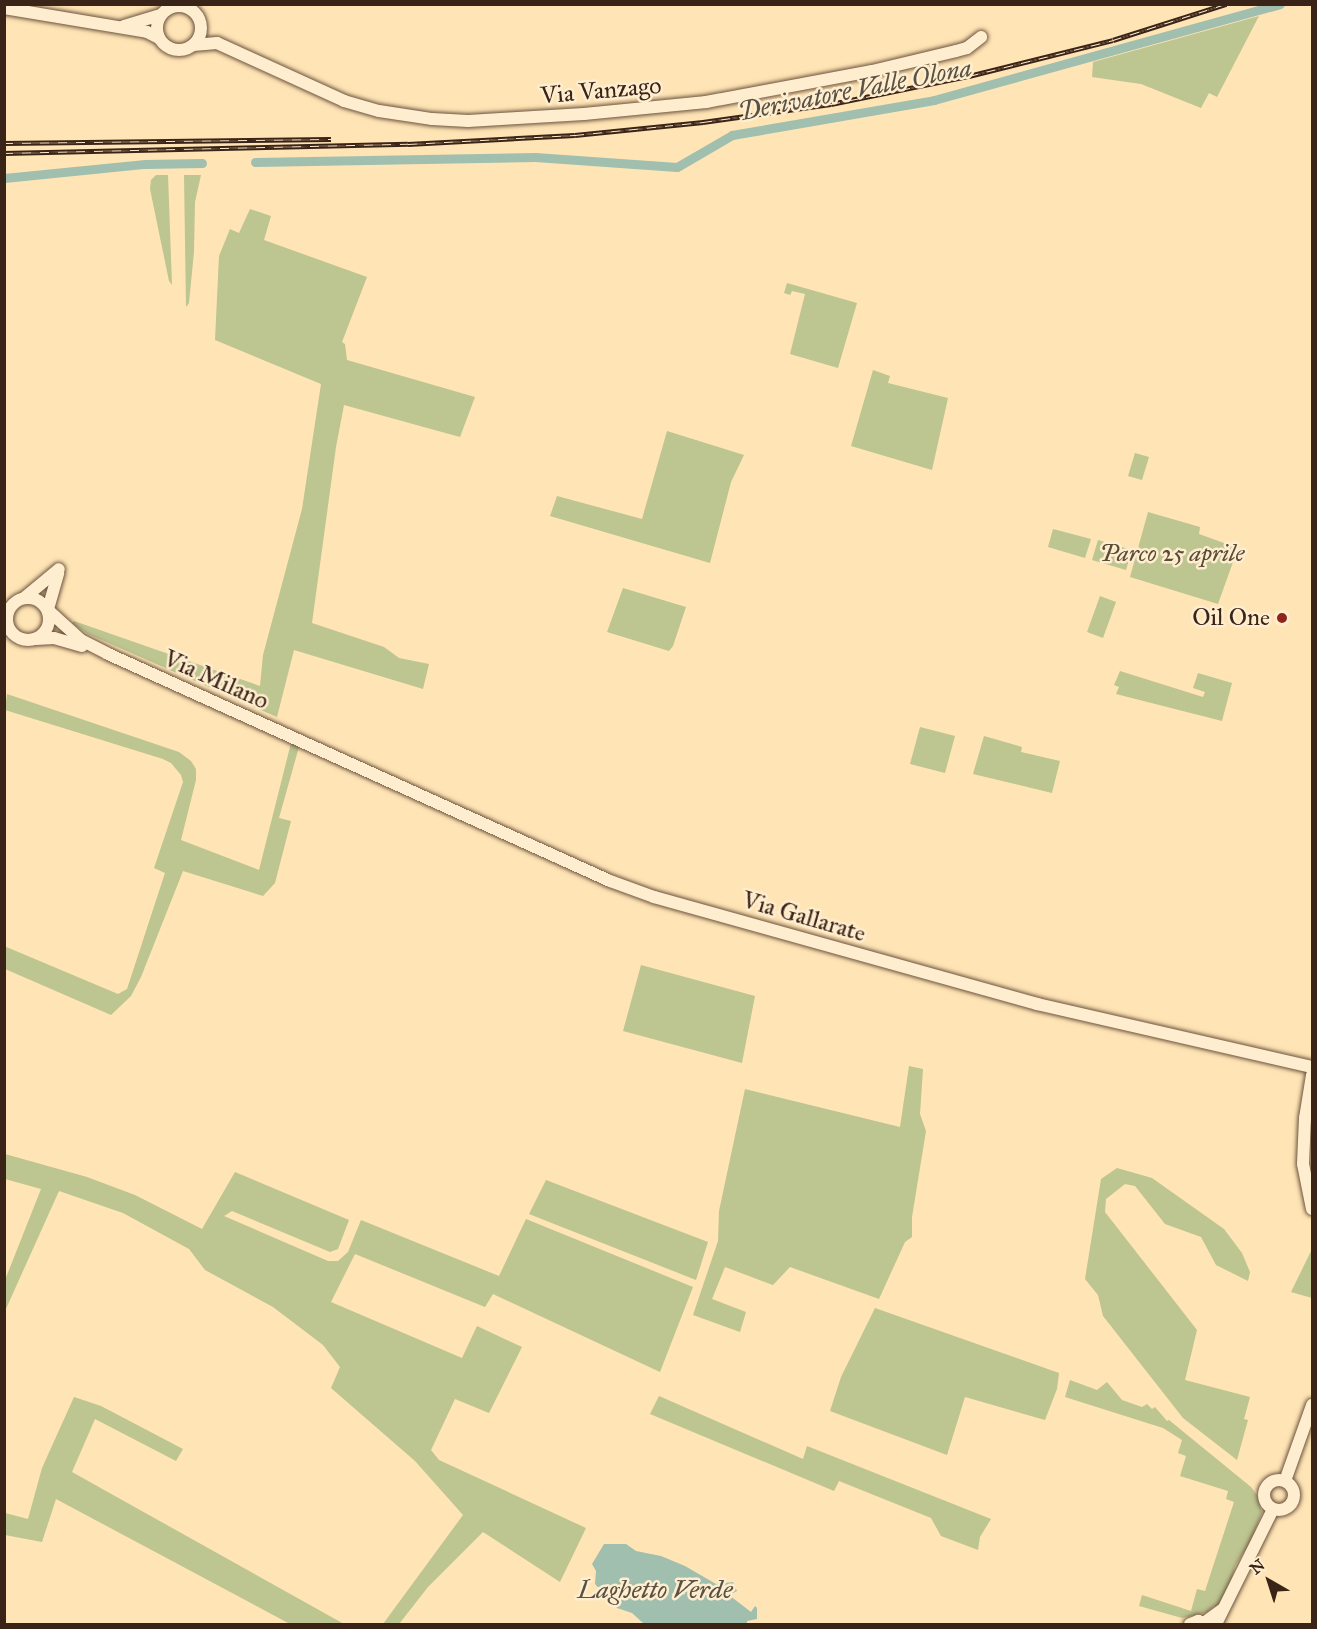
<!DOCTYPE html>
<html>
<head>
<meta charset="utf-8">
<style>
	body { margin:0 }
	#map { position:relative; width:1317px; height:1629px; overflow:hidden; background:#ffe4b5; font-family:"IM FELL Great Primer",serif }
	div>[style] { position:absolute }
	.green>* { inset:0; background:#bdc590 }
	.water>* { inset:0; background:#a0bfae }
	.canal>* { height:9px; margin:-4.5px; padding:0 4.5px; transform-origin:4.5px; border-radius:4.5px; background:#a0bfae }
	.roads { filter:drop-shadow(0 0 2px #6b533e) drop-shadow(0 0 2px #6b533e) }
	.minor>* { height:12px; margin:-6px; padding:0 6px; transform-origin:6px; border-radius:6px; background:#ffedcf }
	.minor>.ring { margin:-6px; padding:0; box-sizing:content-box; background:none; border:12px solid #ffedcf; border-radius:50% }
	.rail>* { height:5px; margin-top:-2.5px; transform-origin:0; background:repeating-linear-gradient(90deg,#ffedcf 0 9px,#3a2317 0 18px); box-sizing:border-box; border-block:2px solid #3a2317 }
	.dots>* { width:16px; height:16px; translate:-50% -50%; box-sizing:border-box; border:3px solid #ffedcf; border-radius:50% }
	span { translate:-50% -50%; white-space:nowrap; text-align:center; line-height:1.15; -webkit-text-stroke:5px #ffedcf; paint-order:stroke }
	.street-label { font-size:24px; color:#3a2317 }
	.park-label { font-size:24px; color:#5b4c35; font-style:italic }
	.poi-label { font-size:24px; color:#3a2317 }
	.right { translate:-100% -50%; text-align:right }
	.water-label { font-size:26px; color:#595244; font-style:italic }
	.frame { position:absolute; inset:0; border:6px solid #3a2317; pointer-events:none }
	.north { position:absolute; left:1239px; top:1551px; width:60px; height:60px; -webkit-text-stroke:4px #ffedcf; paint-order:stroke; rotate:321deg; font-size:16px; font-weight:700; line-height:24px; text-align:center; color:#3a2317 }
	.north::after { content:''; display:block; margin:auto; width:21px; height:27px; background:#3a2317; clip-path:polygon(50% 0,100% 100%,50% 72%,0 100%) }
</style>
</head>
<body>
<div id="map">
	<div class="green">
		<div style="clip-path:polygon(1259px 16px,1217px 97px,1209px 93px,1201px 108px,1141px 84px,1092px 77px,1093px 62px)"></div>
		<div style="clip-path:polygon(156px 175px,168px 175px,172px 285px,169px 281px,150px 189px,151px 180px)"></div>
		<div style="clip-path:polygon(184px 175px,201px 175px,195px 202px,194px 252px,189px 303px,186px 307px)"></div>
		<div style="clip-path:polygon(250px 209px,271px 216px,264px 240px,367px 277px,342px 342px,345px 344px,347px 360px,475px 397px,460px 437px,344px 405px,336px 447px,312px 623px,384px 647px,399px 658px,429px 664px,423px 689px,294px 650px,277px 717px,88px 634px,72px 623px,74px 621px,260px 686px,263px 655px,302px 509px,321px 384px,215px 340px,219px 256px,230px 229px,239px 233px)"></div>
		<div style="clip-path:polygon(787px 283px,857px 303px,838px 368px,790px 354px,805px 294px,792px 291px,790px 295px,784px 293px)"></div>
		<div style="clip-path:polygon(873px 370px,890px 376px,888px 383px,948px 398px,932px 470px,851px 446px)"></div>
		<div style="clip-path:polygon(667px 431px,744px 455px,731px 482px,710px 563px,550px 516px,557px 496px,642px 519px)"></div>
		<div style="clip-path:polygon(1135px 453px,1149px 457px,1142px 480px,1128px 476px)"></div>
		<div style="clip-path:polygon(1148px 512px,1200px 527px,1199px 534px,1238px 548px,1218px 604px,1130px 577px)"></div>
		<div style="clip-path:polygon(1053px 529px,1091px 539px,1085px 558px,1048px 547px)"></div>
		<div style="clip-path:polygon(1098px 540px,1132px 550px,1126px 570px,1092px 560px)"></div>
		<div style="clip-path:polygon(623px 588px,686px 607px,673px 646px,669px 651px,607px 632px)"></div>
		<div style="clip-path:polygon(1100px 596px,1116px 602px,1103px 638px,1087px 632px)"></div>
		<div style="clip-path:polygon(1120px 671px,1203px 697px,1205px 692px,1193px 688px,1198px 673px,1232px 683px,1222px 721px,1116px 694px,1119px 687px,1114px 685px)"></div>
		<div style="clip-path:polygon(7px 694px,179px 752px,191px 761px,196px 769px,196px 780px,181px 840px,259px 870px,291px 743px,299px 747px,279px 818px,291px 821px,275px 883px,263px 896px,183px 871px,141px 977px,131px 996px,111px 1015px,5px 969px,4px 946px,118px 994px,127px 989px,165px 873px,154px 868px,183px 782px,181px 775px,171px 763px,163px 759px,5px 710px)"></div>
		<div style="clip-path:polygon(920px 727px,955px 736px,945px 773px,910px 764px)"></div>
		<div style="clip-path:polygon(984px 736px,1022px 747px,1021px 752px,1060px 761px,1052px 793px,973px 774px)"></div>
		<div style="clip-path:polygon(641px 965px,755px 996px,742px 1063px,623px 1031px)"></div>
		<div style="clip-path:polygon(909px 1066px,923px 1069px,920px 1114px,926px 1131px,912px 1217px,912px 1237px,905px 1242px,879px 1299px,790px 1267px,773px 1285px,725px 1267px,712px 1299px,746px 1312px,740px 1332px,693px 1315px,718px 1241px,719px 1211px,745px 1089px,900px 1127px)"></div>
		<div style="clip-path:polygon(5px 1154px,87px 1177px,135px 1195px,202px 1229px,235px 1172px,349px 1220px,338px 1249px,330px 1252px,232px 1211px,224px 1216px,328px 1261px,338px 1261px,348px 1252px,361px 1220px,499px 1276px,526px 1219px,693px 1287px,660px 1372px,493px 1294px,485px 1307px,355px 1254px,331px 1302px,462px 1358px,477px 1326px,522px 1347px,489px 1413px,455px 1399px,431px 1450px,439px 1460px,586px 1528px,560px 1582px,483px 1532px,428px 1587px,399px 1624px,383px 1624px,463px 1515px,415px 1461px,331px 1388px,340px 1367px,323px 1345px,273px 1307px,205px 1270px,189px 1249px,123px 1213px,59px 1191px,5px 1311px,5px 1280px,41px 1189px,5px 1179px)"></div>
		<div style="clip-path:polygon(1117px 1168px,1152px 1178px,1224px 1229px,1242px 1253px,1250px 1272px,1248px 1281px,1216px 1265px,1201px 1237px,1165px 1224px,1135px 1186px,1125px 1184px,1106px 1199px,1105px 1212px,1197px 1330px,1185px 1380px,1250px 1397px,1244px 1419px,1248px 1420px,1237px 1460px,1183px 1418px,1103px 1316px,1098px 1295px,1085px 1279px,1101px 1179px)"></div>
		<div style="clip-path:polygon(546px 1180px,708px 1242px,696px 1280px,529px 1214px)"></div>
		<div style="clip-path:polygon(1312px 1249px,1312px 1298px,1291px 1292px)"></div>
		<div style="clip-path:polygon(875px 1308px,1059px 1373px,1057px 1389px,1045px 1420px,965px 1397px,947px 1455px,830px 1411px,841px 1377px)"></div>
		<div style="clip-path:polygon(1070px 1380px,1097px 1390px,1107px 1382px,1122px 1400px,1142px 1407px,1147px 1404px,1152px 1409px,1155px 1407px,1167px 1421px,1169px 1420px,1251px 1487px,1257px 1495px,1262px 1513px,1255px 1530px,1257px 1531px,1235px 1566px,1228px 1594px,1217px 1607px,1214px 1606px,1207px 1612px,1182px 1618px,1139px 1606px,1142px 1595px,1191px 1611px,1197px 1589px,1205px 1591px,1234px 1502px,1226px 1499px,1228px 1491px,1180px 1476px,1186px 1456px,1178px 1453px,1182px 1440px,1163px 1428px,1065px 1397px)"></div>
		<div style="clip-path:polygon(659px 1396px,803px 1459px,807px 1446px,991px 1519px,980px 1537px,978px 1550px,941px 1536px,931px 1518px,839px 1481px,834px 1491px,650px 1414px)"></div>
		<div style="clip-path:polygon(74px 1397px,101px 1406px,183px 1449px,176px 1461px,95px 1419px,72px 1472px,344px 1624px,290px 1624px,56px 1499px,42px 1542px,5px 1535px,5px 1513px,28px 1519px,42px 1468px)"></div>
	</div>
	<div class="water">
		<div style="clip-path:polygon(604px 1544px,626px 1544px,636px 1551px,661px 1556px,685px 1566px,716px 1584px,733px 1582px,737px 1591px,729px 1595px,751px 1612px,755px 1606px,757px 1608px,757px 1619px,747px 1621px,747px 1624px,644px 1624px,632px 1613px,617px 1608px,595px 1584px,596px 1571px,592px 1564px)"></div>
	</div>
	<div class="canal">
		<div style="left:255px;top:162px;width:280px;rotate:-1deg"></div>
		<div style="left:535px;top:157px;width:142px;rotate:4deg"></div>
		<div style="left:677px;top:167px;width:64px;rotate:-30.2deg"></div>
		<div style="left:732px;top:135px;width:205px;rotate:-9.8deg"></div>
		<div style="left:934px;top:100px;width:359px;rotate:-15.5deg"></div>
		<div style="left:4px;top:178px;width:142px;rotate:-5.7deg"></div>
		<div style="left:145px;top:164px;width:57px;rotate:-1deg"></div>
	</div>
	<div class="roads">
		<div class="minor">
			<div class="ring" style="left:157px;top:6px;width:32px;height:32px"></div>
			<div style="left:4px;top:8px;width:145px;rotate:9.5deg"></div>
			<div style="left:147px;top:32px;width:13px;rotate:27deg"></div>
			<div style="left:124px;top:26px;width:38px;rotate:-17deg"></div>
			<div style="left:193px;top:45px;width:24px;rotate:-5deg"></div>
			<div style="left:217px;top:43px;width:140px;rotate:24.5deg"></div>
			<div style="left:344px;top:101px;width:36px;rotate:16deg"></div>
			<div style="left:379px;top:111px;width:54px;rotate:8.6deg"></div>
			<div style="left:432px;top:119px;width:36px;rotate:3deg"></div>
			<div style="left:468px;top:121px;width:116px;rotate:-3.5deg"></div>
			<div style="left:584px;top:114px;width:123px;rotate:-5.6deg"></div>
			<div style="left:706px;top:102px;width:169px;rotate:-10.6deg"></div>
			<div style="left:872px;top:71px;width:86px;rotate:-13.4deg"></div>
			<div style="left:956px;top:51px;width:11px;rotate:-15deg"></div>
			<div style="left:967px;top:48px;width:18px;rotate:-38deg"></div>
			<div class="ring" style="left:7px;top:598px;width:30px;height:30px"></div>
			<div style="left:24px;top:598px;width:45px;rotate:-39.6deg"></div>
			<div style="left:48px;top:609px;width:37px;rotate:-74deg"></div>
			<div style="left:49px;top:611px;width:43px;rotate:42.2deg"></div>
			<div style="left:81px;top:640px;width:30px;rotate:27deg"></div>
			<div style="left:108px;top:654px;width:551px;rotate:24.33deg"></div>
			<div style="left:610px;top:881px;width:47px;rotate:20deg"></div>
			<div style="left:654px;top:897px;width:398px;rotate:15.6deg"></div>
			<div style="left:1037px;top:1004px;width:282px;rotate:12.9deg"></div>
			<div style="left:36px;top:639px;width:18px;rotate:-3deg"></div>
			<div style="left:54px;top:638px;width:29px;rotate:16deg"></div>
			<div style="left:1312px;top:1075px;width:44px;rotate:99.2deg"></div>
			<div style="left:1305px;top:1118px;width:46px;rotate:92.5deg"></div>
			<div style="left:1303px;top:1164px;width:46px;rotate:78.7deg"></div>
			<div class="ring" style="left:1264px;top:1480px;width:18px;height:18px"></div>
			<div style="left:1285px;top:1481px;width:81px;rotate:-70.4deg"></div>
			<div style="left:1205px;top:1622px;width:22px;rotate:-36deg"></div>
			<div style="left:1190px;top:1624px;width:9px;rotate:-21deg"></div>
			<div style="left:1198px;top:1621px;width:10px;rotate:17deg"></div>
			<div style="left:1216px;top:1624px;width:128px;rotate:-63.6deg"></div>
		</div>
	</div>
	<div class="rail">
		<div style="left:4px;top:143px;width:327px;rotate:-0.7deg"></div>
		<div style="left:4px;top:153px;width:404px;rotate:-1.3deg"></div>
		<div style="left:408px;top:144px;width:167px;rotate:-3.1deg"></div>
		<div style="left:575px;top:135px;width:129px;rotate:-5.8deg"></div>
		<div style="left:703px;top:122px;width:129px;rotate:-8deg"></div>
		<div style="left:831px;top:104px;width:141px;rotate:-11.5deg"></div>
		<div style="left:969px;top:76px;width:148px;rotate:-14deg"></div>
		<div style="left:1113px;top:40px;width:119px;rotate:-17.7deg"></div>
	</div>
	<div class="dots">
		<div style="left:1282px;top:618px;background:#8f2418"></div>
	</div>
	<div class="street-label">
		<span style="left:601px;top:91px;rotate:-5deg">Via Vanzago</span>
		<span style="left:216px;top:680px;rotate:24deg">Via Milano</span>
		<span style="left:804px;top:917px;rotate:16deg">Via Gallarate</span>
	</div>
	<div class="park-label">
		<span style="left:1172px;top:554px">Parco 25 aprile</span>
	</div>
	<div class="poi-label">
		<span class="right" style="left:1270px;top:618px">Oil One</span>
	</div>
	<div class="water-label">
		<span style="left:855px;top:90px;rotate:-11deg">Derivatore Valle Olona</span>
		<span style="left:655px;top:1590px">Laghetto Verde</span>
	</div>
	<div class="frame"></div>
	<div class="north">N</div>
</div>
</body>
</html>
